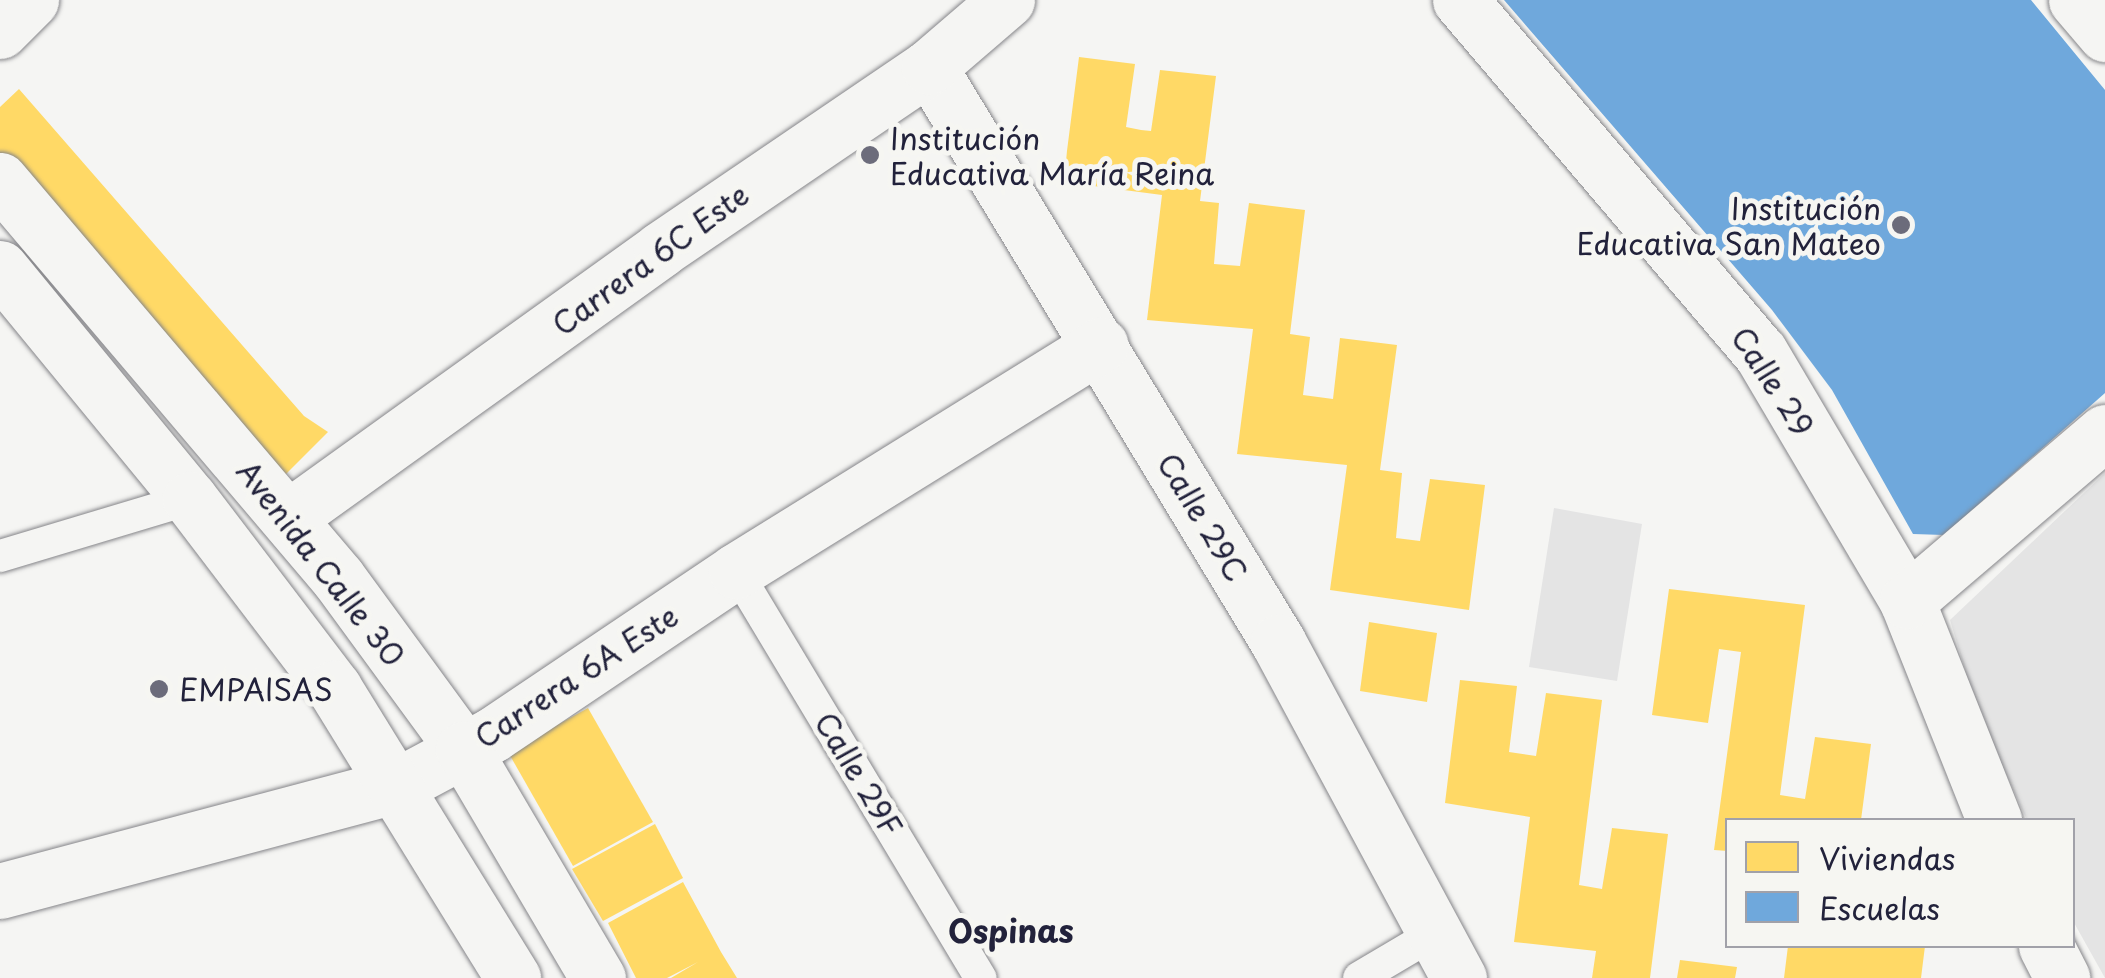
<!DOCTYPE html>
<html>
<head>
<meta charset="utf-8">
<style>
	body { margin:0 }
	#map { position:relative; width:2105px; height:978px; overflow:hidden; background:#f5f5f3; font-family:"Playpen Sans",sans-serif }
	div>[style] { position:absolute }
	.green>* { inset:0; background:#e4e4e4 }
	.homes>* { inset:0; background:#ffd966 }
	.schools>* { inset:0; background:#6fa8dc }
	.roads { filter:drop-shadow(0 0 2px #858589) drop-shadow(0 0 2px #858589) }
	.service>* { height:32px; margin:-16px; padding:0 16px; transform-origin:16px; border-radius:16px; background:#f5f5f3 }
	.minor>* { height:55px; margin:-27.5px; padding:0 27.5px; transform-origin:27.5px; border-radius:27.5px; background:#f5f5f3 }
	.primary>* { height:55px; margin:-27.5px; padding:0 27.5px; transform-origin:27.5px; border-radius:27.5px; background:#f5f5f3 }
	.dots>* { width:28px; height:28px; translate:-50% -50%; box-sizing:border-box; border:5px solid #f6f6f2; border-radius:50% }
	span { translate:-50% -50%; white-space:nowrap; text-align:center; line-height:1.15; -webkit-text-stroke:10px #f6f6f2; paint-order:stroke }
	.poi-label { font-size:30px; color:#22223b }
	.left { translate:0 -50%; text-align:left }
	.right { translate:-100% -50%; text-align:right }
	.street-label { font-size:30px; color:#22223b }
	.neighbourhood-label { font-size:32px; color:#22223b; font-weight:700 }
	.legend { position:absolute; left:1725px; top:818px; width:350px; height:130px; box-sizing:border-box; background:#f6f6f2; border:2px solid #a1a1a9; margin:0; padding:12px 18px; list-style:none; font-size:30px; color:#22223b }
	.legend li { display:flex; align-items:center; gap:20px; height:50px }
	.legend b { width:50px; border:2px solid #a1a1a9 }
</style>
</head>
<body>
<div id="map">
	<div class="green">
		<div style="clip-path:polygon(2105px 473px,2105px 978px,2073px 921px,2072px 820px,2027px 820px,1978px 712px,1950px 620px)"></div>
		<div style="clip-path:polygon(1554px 508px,1642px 524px,1617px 681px,1529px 667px)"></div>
	</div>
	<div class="homes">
		<div style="clip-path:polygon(1079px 57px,1135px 64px,1126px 127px,1141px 130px,1151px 131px,1160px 70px,1216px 76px,1200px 201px,1219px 203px,1214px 264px,1240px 266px,1249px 203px,1305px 210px,1290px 334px,1310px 337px,1303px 395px,1333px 399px,1340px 338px,1397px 345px,1380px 470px,1402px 473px,1396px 538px,1420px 541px,1430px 479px,1485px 485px,1469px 610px,1330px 590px,1347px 465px,1237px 454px,1253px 329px,1147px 320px,1162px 195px,1063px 182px)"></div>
		<div style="clip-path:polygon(19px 89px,304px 416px,328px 432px,276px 484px,0 155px,0 107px)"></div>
		<div style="clip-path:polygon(1669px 589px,1805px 605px,1780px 795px,1805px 799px,1815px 737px,1871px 744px,1861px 820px,1728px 820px,1728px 851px,1714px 850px,1741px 652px,1719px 649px,1708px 723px,1652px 715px)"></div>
		<div style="clip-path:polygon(1369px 622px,1437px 633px,1427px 702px,1360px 691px)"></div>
		<div style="clip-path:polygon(1460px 680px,1517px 686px,1509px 752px,1536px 756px,1546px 693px,1602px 700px,1579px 885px,1602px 889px,1612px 828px,1668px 834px,1650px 978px,1592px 978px,1596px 951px,1514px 942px,1530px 817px,1445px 803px)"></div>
		<div style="clip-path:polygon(588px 708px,653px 822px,573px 866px,508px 752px)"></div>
		<div style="clip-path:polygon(655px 824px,683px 878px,603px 921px,572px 869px)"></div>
		<div style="clip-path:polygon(683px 882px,721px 952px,737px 978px,671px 978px,698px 962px,667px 978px,636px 978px,608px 923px)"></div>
		<div style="clip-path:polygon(1788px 946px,1925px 946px,1921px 978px,1784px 978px)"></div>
		<div style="clip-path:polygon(1680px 960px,1737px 967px,1735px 978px,1677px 978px)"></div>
	</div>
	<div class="schools">
		<div style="clip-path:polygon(1504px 0,2031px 0,2105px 90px,2105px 393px,1944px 535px,1913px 534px,1832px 390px,1772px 310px)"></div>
	</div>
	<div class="roads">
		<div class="service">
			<div style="left:0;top:556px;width:198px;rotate:-16.7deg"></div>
			<div style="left:736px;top:571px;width:475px;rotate:59deg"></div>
			<div style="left:1359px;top:978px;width:88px;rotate:-30.6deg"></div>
		</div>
		<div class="minor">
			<div style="left:1460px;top:0;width:462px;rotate:49.6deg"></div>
			<div style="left:1760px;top:352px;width:289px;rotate:59.4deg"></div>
			<div style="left:1907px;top:601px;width:236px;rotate:68.3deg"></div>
			<div style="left:2076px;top:0;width:45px;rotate:49.5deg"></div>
			<div style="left:0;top:31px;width:44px;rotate:-45deg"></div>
			<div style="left:929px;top:67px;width:673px;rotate:58.74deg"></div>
			<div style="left:1278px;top:642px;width:382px;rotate:61.7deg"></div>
			<div style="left:290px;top:516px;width:457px;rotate:-35.7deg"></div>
			<div style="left:661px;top:249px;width:324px;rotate:-34.2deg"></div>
			<div style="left:929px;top:67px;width:103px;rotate:-40.7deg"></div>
			<div style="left:1907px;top:601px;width:260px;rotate:-40.5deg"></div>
			<div style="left:0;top:891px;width:412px;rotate:-14.9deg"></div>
			<div style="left:398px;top:785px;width:106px;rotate:-28deg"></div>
			<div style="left:492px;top:735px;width:294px;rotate:-33.9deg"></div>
			<div style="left:736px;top:571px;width:429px;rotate:-31.8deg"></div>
			<div style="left:2046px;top:946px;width:36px;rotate:63deg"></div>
		</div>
		<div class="primary">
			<div style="left:0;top:180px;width:522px;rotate:49.66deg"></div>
			<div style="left:338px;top:578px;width:212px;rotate:53.8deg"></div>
			<div style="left:463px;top:749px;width:266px;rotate:59.5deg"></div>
			<div style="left:0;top:268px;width:299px;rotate:50.6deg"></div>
			<div style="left:190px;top:499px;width:238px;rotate:52.7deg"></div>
			<div style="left:334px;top:688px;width:341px;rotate:58.3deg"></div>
		</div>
	</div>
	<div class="dots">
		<div style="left:870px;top:155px;background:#6c6c7b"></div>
		<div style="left:1901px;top:225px;background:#6c6c7b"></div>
		<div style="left:159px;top:689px;background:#6c6c7b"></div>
	</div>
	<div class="poi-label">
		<span class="left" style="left:890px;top:155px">Institución<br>Educativa María Reina</span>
		<span class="right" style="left:1881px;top:225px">Institución<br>Educativa San Mateo</span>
		<span class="left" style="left:179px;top:689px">EMPAISAS</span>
	</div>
	<div class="street-label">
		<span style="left:650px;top:259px;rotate:-36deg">Carrera 6C Este</span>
		<span style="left:1773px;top:381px;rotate:57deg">Calle 29</span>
		<span style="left:1203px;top:517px;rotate:59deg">Calle 29C</span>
		<span style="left:321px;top:563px;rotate:52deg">Avenida Calle 30</span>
		<span style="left:576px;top:676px;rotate:-33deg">Carrera 6A Este</span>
		<span style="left:859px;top:774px;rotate:59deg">Calle 29F</span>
	</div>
	<div class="neighbourhood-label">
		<span style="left:1011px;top:930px">Ospinas</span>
	</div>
	<ul class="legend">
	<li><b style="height:28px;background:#ffd966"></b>Viviendas</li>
	<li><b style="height:28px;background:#6fa8dc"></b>Escuelas</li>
	</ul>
</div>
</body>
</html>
